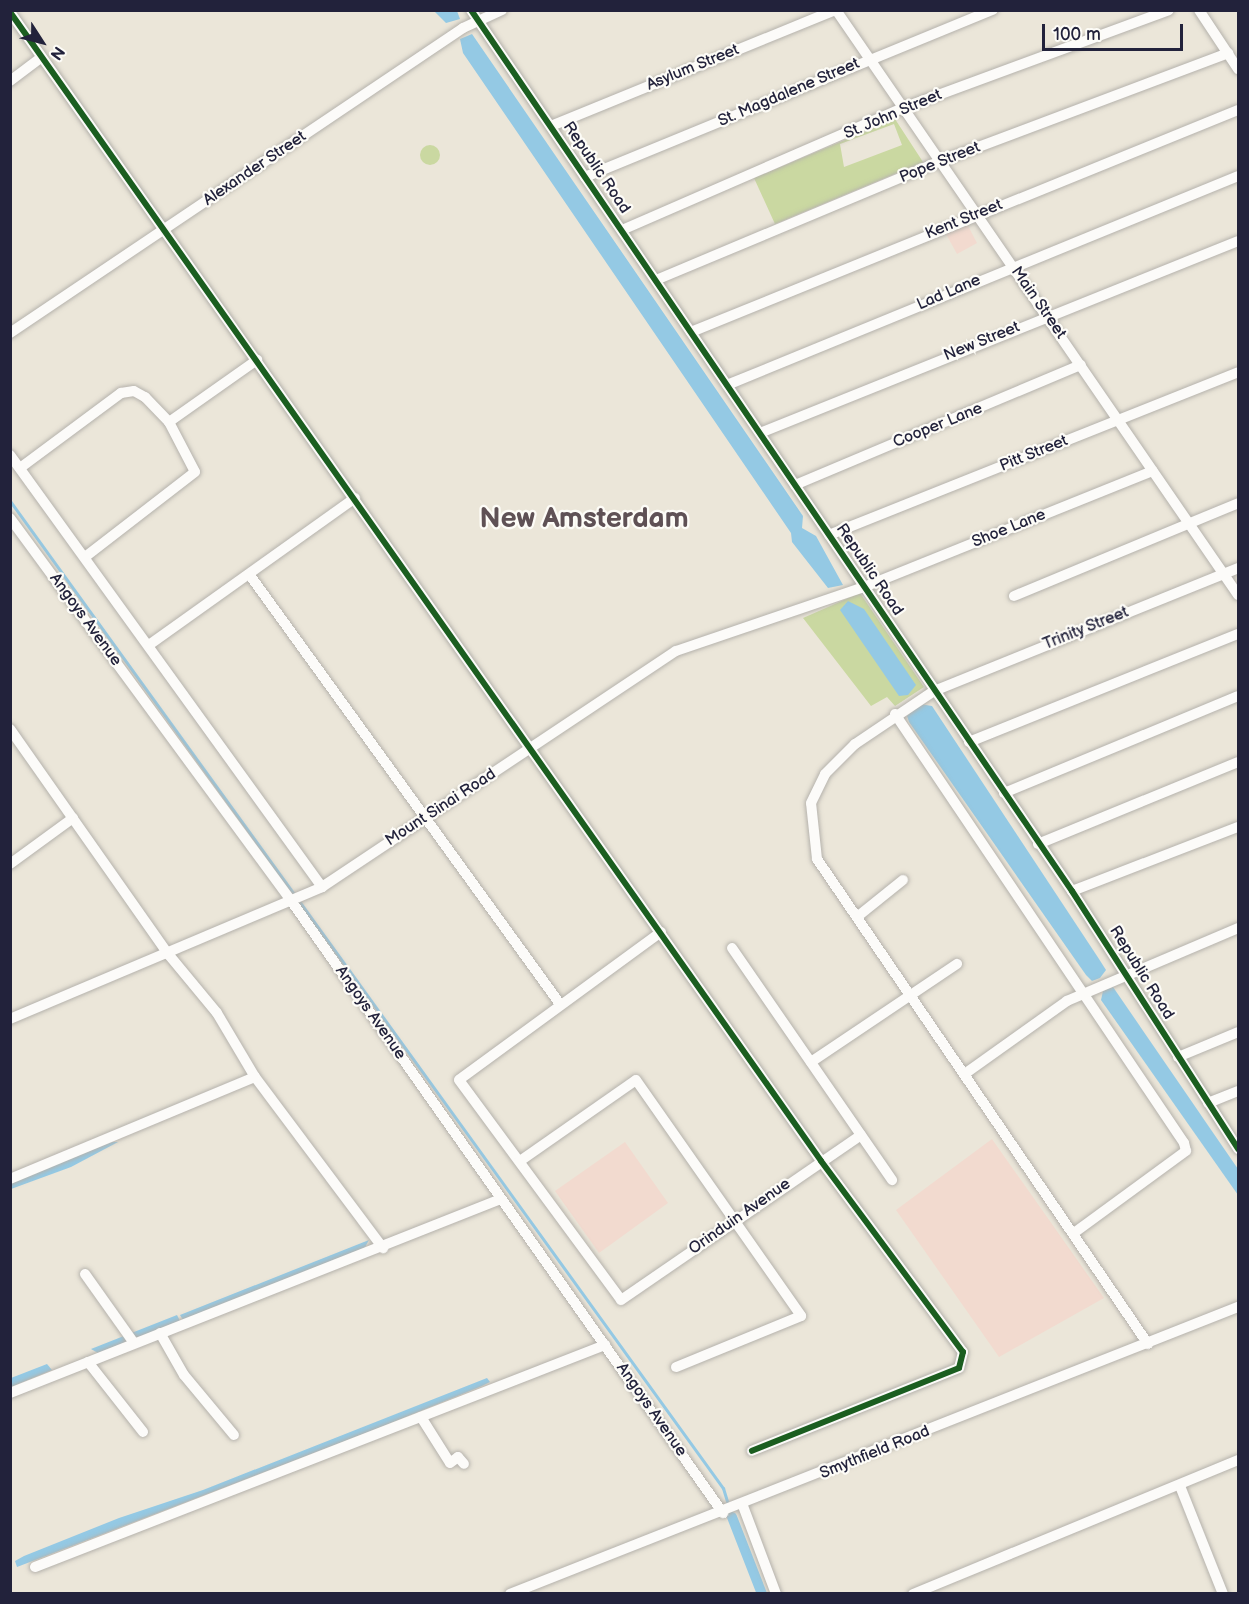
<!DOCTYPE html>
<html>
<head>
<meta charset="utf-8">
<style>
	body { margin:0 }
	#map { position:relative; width:1249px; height:1604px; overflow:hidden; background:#ebe6d9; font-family:"Balsamiq Sans",sans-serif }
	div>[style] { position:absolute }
	.built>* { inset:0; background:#f2dacf }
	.green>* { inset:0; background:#cad8a1 }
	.round { border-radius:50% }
	.water>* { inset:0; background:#94c9e4 }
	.stream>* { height:3px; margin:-1.5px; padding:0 1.5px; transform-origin:1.5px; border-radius:1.5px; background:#94c9e4 }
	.canal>* { height:10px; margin:-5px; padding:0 5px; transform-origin:5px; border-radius:5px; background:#94c9e4 }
	.roads { filter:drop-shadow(0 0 2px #b5b2ac) drop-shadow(0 0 2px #b5b2ac) }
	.minor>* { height:10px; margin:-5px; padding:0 5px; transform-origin:5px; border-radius:5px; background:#fcfbf9 }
	.cycleway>* { height:6px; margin:-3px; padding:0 3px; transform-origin:3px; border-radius:3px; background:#1b5e20 }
	span { translate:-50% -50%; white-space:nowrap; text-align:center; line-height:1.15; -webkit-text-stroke:4.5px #fdfcf7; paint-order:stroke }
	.street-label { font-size:16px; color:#22223b }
	.town-label { font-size:28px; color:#5f5155; font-weight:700 }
	.frame { position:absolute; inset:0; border:12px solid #22223b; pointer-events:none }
	.north { position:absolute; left:12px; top:12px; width:60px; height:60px; -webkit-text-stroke:4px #fdfcf7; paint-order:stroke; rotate:126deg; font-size:16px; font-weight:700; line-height:24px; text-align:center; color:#22223b }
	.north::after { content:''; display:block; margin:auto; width:21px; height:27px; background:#22223b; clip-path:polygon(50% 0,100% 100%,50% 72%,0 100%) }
	.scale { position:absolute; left:1042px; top:24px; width:141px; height:27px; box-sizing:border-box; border:3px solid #22223b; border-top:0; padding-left:8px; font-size:18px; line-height:21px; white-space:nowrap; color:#22223b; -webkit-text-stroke:4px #fdfcf7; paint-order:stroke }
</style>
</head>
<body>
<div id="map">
	<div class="built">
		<div style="clip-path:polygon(966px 222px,977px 243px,957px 254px,946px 234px)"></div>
		<div style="clip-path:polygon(992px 1139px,1104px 1298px,999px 1357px,896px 1210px)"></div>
		<div style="clip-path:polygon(625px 1142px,668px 1203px,599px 1253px,555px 1191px)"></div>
	</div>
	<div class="green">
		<div style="clip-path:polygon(evenodd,895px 119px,923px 162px,775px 224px,754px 178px,895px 119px,894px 124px,902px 145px,844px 167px,840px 144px,894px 124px)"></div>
		<div class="round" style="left:420px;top:145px;width:20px;height:20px"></div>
		<div style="clip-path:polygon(860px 593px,924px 687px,895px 706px,887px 697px,871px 706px,803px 618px)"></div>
	</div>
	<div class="water">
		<div style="clip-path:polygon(434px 11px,457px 11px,460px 19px,446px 23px)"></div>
		<div style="clip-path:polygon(472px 34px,803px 516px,802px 528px,816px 536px,843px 585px,828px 588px,792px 542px,791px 533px,463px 53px,460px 39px)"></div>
		<div style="clip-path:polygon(848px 601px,864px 609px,916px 685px,908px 695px,899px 696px,840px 610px)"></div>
		<div style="clip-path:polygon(920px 704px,932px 706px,1099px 959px,1106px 970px,1100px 978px,1092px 981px,1086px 975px,909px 722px,907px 716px)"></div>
		<div style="clip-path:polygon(1113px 987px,1238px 1169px,1238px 1195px,1101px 1000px,1103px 991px)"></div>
		<div style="clip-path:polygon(112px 1142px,118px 1142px,71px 1167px,11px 1189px,11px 1182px)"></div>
		<div style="clip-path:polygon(369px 1240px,364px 1249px,183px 1320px,180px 1315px)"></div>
		<div style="clip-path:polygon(177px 1315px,180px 1321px,98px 1353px,91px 1349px)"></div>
		<div style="clip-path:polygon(47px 1364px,52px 1370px,11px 1387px,11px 1378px)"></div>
		<div style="clip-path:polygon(487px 1378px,490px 1382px,482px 1386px,376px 1429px,17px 1567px,15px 1561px,24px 1556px,119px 1518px,203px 1490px)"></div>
	</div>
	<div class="stream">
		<div style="left:10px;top:501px;width:1218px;rotate:54.16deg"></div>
		<div style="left:723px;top:1488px;width:17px;rotate:73deg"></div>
		<div style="left:730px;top:1510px;width:7px;rotate:74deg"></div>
	</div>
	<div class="canal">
		<div style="left:732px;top:1517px;width:83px;rotate:68.7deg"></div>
	</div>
	<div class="roads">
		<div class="minor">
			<div style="left:471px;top:10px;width:1066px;rotate:55.7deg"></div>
			<div style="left:1072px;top:891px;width:307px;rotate:57.2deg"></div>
			<div style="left:836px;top:10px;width:710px;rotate:55.5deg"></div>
			<div style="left:1199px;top:10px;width:71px;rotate:56.5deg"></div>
			<div style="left:10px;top:12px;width:1406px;rotate:54.78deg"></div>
			<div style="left:821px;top:1161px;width:238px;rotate:53.4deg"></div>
			<div style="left:963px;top:1352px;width:16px;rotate:104deg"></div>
			<div style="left:959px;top:1368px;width:223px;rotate:158.2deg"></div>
			<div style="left:10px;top:81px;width:39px;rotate:-37deg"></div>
			<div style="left:551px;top:126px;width:307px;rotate:-22.2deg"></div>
			<div style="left:585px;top:177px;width:441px;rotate:-22.3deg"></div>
			<div style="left:622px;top:230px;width:306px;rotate:-23.5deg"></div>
			<div style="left:903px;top:108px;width:283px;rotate:-20.2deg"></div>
			<div style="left:656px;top:280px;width:309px;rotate:-22.7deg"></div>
			<div style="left:941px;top:161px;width:307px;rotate:-20.6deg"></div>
			<div style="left:691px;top:332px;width:590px;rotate:-22.09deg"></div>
			<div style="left:10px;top:333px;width:546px;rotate:-33.95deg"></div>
			<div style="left:463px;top:28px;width:43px;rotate:-24.8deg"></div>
			<div style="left:727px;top:385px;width:552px;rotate:-22.24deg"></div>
			<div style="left:169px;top:422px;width:108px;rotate:-35.2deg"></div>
			<div style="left:760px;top:433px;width:515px;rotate:-21.88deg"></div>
			<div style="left:10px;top:455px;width:533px;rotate:54.16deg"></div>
			<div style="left:20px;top:468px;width:126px;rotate:-36.6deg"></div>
			<div style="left:121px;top:393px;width:13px;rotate:-9deg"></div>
			<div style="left:134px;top:391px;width:13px;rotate:29deg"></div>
			<div style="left:145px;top:397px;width:35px;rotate:46deg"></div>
			<div style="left:169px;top:422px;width:56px;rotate:62.5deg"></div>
			<div style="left:195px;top:472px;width:139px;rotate:142.3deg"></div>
			<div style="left:795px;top:485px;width:310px;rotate:-22.8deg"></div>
			<div style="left:10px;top:518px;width:476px;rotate:53.7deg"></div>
			<div style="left:292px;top:902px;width:748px;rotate:54.8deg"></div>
			<div style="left:829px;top:535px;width:440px;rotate:-21.7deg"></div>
			<div style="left:249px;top:574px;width:531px;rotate:54.12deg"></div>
			<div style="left:1014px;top:596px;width:243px;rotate:-22.5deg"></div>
			<div style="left:149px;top:645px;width:253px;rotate:-35.5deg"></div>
			<div style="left:895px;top:714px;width:517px;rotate:56.03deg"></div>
			<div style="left:1184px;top:1143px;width:8px;rotate:76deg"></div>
			<div style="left:1186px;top:1151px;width:139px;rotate:143.8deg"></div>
			<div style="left:10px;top:729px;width:276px;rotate:54.9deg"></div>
			<div style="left:169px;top:955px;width:75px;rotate:50.4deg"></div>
			<div style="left:217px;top:1013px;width:74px;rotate:59.3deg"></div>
			<div style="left:255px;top:1077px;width:214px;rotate:53.2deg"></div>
			<div style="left:969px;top:742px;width:290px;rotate:-21.9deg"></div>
			<div style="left:1004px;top:793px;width:253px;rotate:-22.5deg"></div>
			<div style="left:1038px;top:844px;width:216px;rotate:-22.3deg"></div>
			<div style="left:10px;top:864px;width:78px;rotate:-36.1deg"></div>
			<div style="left:1072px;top:891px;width:178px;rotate:-21.1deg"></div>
			<div style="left:857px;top:917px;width:59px;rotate:-38.8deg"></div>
			<div style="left:661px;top:932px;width:250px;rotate:143.8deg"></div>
			<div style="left:459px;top:1080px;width:273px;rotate:53.6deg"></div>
			<div style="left:621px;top:1300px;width:291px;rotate:-34.5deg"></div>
			<div style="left:732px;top:948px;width:282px;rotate:55.4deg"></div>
			<div style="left:10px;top:1019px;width:339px;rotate:-22.9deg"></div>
			<div style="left:322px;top:887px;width:425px;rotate:-33.7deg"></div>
			<div style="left:676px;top:651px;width:199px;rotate:-18.8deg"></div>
			<div style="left:864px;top:587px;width:311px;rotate:-21.9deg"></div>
			<div style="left:1178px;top:1057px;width:65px;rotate:-22.6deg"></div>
			<div style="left:811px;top:1062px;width:176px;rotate:-33.9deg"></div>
			<div style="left:966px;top:1073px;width:124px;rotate:-35.5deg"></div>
			<div style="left:1067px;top:1001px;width:186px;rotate:-23.1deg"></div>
			<div style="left:1208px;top:1103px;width:32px;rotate:-22deg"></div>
			<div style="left:520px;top:1161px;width:141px;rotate:-34.9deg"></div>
			<div style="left:636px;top:1080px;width:288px;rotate:55deg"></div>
			<div style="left:801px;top:1316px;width:135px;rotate:157.8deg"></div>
			<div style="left:10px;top:1179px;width:265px;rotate:-22.6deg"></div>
			<div style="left:85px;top:1274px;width:85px;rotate:54.6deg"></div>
			<div style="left:160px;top:1333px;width:48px;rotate:60.3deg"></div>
			<div style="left:184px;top:1375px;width:78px;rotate:50.2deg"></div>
			<div style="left:1148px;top:1344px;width:587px;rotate:-124.31deg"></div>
			<div style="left:817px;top:859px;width:56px;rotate:-96.1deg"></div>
			<div style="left:811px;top:803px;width:32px;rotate:-64deg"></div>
			<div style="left:825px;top:774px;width:42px;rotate:-45deg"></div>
			<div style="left:855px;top:744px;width:95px;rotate:-33.9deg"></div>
			<div style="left:934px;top:691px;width:328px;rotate:-22deg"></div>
			<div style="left:88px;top:1362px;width:89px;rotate:51.8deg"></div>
			<div style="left:10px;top:1393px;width:528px;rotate:-21.56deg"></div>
			<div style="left:421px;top:1417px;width:54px;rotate:57.8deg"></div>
			<div style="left:450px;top:1463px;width:10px;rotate:-37deg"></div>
			<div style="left:458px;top:1457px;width:9px;rotate:49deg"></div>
			<div style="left:1180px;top:1486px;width:116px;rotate:68.3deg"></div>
			<div style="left:743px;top:1506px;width:94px;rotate:69.4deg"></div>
			<div style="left:35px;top:1567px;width:612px;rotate:-21.28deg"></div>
			<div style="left:510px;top:1594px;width:783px;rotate:-21.52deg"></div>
			<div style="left:913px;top:1594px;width:352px;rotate:-22.4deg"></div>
		</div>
	</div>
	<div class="cycleway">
		<div style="left:471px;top:10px;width:1066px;rotate:55.7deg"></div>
		<div style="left:1072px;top:891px;width:307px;rotate:57.2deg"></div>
		<div style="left:10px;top:12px;width:1406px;rotate:54.78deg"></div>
		<div style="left:821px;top:1161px;width:238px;rotate:53.4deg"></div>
		<div style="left:963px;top:1352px;width:16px;rotate:104deg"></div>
		<div style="left:959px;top:1368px;width:223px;rotate:158.2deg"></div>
	</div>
	<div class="street-label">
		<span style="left:693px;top:68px;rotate:-22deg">Asylum Street</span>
		<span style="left:789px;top:93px;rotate:-23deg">St. Magdalene Street</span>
		<span style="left:893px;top:115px;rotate:-23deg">St. John Street</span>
		<span style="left:940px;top:163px;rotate:-22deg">Pope Street</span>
		<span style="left:596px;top:168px;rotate:56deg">Republic Road</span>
		<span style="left:255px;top:169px;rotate:-34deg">Alexander Street</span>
		<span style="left:964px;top:220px;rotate:-22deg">Kent Street</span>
		<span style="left:949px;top:293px;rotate:-23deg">Lad Lane</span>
		<span style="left:1038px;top:303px;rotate:55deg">Main Street</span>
		<span style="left:982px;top:342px;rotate:-22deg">New Street</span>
		<span style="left:938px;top:426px;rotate:-22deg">Cooper Lane</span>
		<span style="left:1034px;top:454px;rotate:-22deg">Pitt Street</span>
		<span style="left:1009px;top:529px;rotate:-22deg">Shoe Lane</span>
		<span style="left:869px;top:570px;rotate:56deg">Republic Road</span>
		<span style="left:85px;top:620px;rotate:54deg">Angoys Avenue</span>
		<span style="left:1086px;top:629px;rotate:-22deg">Trinity Street</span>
		<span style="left:441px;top:808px;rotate:-33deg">Mount Sinai Road</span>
		<span style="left:1141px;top:973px;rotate:58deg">Republic Road</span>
		<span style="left:370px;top:1013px;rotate:55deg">Angoys Avenue</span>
		<span style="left:740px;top:1217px;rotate:-35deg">Orinduin Avenue</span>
		<span style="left:651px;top:1410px;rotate:55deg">Angoys Avenue</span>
		<span style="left:875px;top:1453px;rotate:-22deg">Smythfield Road</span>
	</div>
	<div class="town-label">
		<span style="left:584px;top:519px">New Amsterdam</span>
	</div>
	<div class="frame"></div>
	<div class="north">N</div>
	<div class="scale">100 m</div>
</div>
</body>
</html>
